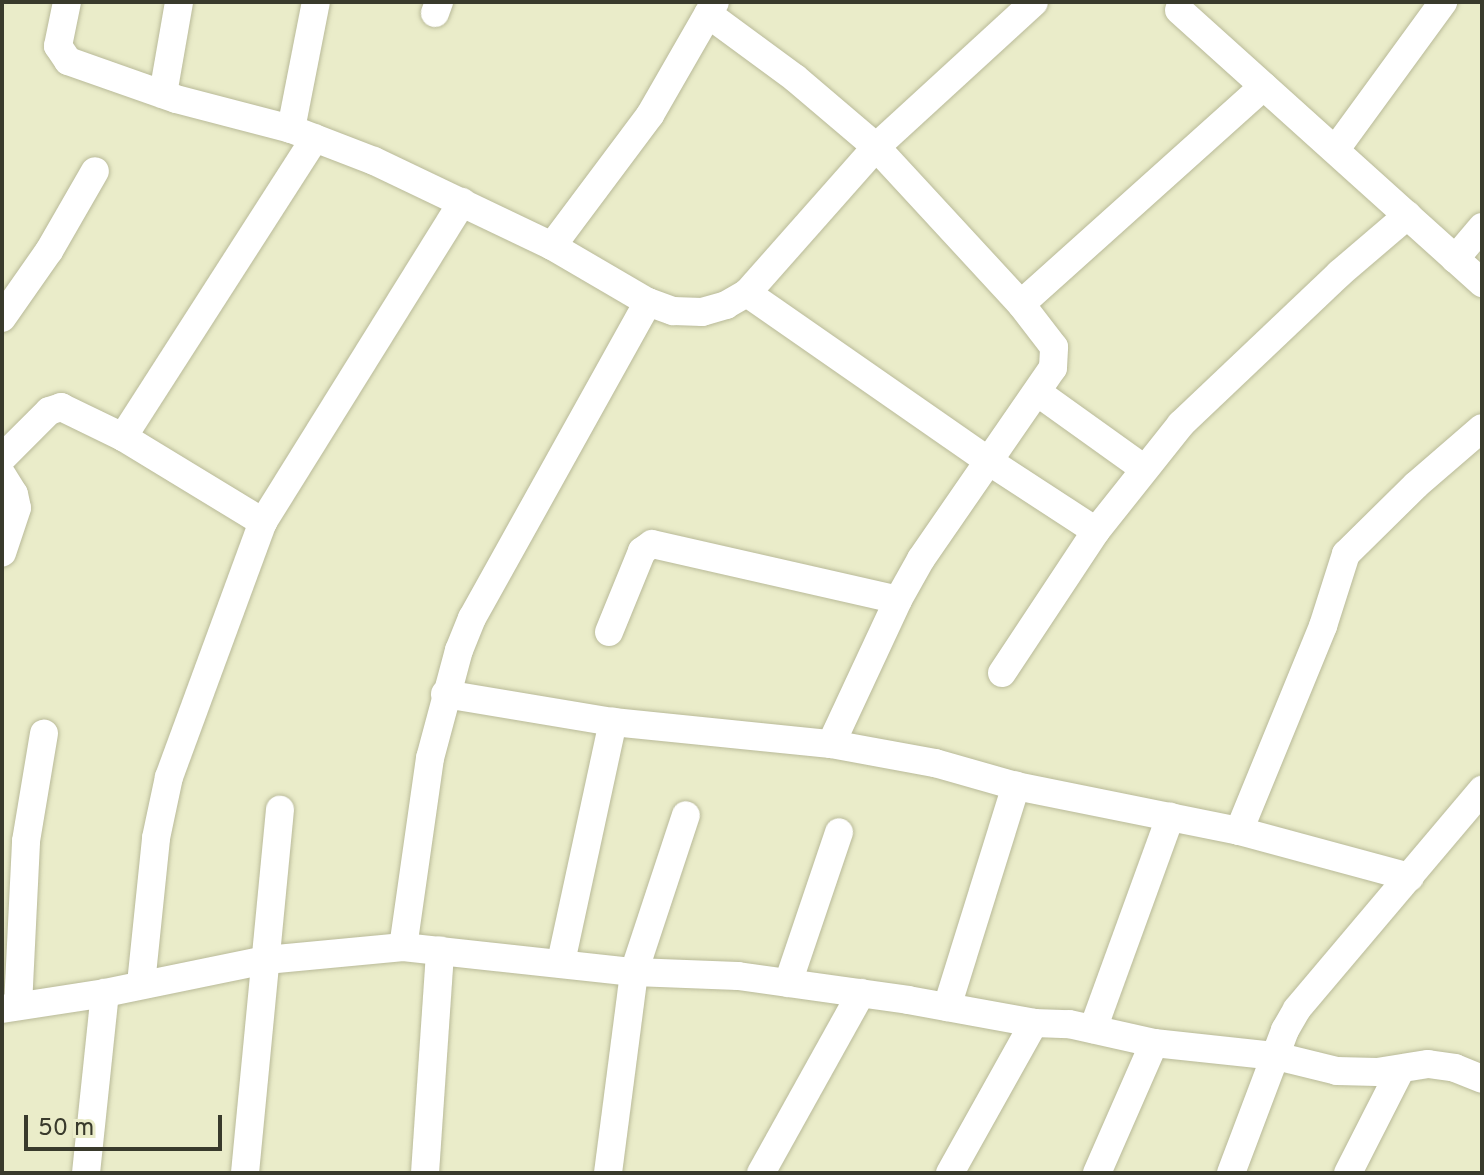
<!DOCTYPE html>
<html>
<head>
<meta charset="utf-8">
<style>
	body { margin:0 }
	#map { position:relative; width:1484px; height:1175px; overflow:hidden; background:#eaecc9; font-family:Overpass,sans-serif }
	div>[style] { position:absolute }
	.roads { filter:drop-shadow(0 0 2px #b9ba99) drop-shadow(0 0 2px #b9ba99) }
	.street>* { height:28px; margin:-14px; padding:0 14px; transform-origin:14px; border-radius:14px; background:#fff }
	span { translate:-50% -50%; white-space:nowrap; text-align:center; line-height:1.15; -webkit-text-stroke:7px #eaecc9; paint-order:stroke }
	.frame { position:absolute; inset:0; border:4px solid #393a2c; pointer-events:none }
	.scale { position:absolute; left:24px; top:1115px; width:198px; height:36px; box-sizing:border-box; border:4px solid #393a2c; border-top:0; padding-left:10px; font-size:24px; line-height:28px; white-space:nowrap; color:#393a2c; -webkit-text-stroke:6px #eaecc9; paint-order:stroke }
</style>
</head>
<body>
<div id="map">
	<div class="roads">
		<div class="street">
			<div style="left:67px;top:2px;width:45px;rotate:101.6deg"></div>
			<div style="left:58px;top:46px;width:18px;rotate:56deg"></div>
			<div style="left:68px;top:61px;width:114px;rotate:19.4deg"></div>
			<div style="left:176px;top:99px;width:119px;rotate:14.6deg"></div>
			<div style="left:291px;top:129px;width:89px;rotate:21.1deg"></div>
			<div style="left:374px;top:161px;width:197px;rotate:25.5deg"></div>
			<div style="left:552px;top:246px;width:111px;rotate:30.3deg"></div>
			<div style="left:648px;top:302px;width:362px;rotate:119.1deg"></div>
			<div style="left:472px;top:618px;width:35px;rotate:112deg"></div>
			<div style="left:459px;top:650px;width:112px;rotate:105deg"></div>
			<div style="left:430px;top:758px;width:191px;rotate:98.1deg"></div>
			<div style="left:1179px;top:10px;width:408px;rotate:42deg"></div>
			<div style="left:435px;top:13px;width:12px;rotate:-70deg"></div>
			<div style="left:708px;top:14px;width:108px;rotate:36.3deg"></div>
			<div style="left:795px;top:78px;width:106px;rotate:40.4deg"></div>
			<div style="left:876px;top:147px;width:214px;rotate:47.3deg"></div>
			<div style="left:1021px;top:304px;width:326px;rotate:-41.9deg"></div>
			<div style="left:163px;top:94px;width:93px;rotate:-80.1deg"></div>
			<div style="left:291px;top:129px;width:129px;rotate:-78.9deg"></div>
			<div style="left:1336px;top:149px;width:182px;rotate:-53.9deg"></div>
			<div style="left:552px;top:246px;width:164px;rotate:-53.2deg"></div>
			<div style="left:650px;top:115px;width:130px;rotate:-60.1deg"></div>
			<div style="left:1455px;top:259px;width:42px;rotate:-49.8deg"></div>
			<div style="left:747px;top:293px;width:292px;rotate:34.8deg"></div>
			<div style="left:987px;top:460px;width:130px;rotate:33.1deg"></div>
			<div style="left:1096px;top:531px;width:137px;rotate:-51.5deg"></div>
			<div style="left:1181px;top:424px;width:219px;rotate:-43.5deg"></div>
			<div style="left:1340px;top:273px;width:89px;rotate:-40.5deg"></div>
			<div style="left:648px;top:302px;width:27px;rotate:20deg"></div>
			<div style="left:673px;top:311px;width:29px;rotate:2deg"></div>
			<div style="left:702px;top:312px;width:25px;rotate:-16deg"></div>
			<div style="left:726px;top:305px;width:24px;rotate:-30deg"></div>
			<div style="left:747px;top:293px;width:195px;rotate:-48.5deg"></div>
			<div style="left:876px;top:147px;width:214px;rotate:-42.5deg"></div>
			<div style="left:2px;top:318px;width:82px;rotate:-55deg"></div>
			<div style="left:49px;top:251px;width:92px;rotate:-60.1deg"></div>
			<div style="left:1037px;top:392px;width:130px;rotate:35.6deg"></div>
			<div style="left:123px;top:437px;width:355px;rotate:-57.3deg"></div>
			<div style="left:2px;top:458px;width:66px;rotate:-45deg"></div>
			<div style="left:49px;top:411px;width:13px;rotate:-18deg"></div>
			<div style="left:61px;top:407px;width:69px;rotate:25.8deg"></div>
			<div style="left:123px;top:437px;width:164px;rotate:31.3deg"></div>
			<div style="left:2px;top:475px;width:22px;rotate:58deg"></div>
			<div style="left:14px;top:494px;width:14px;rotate:78deg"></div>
			<div style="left:17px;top:508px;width:47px;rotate:108.4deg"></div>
			<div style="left:609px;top:632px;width:87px;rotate:-67.8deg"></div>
			<div style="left:642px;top:551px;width:12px;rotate:-35deg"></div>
			<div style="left:652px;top:544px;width:252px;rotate:12.8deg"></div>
			<div style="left:1002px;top:673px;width:170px;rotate:-56.5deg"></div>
			<div style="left:445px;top:694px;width:170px;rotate:9.5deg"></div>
			<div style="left:613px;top:722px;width:219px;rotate:5.8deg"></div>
			<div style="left:831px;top:744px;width:106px;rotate:10.4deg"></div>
			<div style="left:935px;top:763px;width:84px;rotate:15.9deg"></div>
			<div style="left:1016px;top:786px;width:227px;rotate:11.4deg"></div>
			<div style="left:1239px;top:831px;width:177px;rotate:15.1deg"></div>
			<div style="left:831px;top:744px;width:159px;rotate:-65deg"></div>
			<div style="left:898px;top:600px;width:47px;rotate:-60.7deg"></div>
			<div style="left:921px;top:559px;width:232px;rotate:-55.4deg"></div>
			<div style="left:1053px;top:368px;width:21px;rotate:-87deg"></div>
			<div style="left:1054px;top:347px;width:54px;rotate:-127.5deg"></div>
			<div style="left:1239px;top:831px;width:222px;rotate:-67.7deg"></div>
			<div style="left:1323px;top:626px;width:76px;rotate:-72.3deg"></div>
			<div style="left:1346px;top:554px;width:98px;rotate:-44.6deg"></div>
			<div style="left:1416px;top:485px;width:87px;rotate:-40.8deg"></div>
			<div style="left:561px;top:962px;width:246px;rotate:-77.8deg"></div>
			<div style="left:788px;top:983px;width:159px;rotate:-71.3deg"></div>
			<div style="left:141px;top:984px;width:147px;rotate:-84.1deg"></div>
			<div style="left:156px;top:838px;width:62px;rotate:-78deg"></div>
			<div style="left:169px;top:777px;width:272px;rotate:-69.8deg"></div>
			<div style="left:263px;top:522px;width:377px;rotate:-58.1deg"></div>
			<div style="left:18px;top:1006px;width:165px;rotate:-87.2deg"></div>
			<div style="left:26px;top:841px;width:109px;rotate:-80.5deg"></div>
			<div style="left:947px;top:1007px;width:232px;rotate:-72.7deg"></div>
			<div style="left:2px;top:1009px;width:104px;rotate:-8.8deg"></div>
			<div style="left:105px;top:993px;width:164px;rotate:-11.6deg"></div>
			<div style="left:266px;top:960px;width:138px;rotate:-5.4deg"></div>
			<div style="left:403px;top:947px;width:232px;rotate:6.2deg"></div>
			<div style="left:634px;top:972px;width:104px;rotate:2.2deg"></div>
			<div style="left:738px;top:976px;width:172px;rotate:8deg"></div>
			<div style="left:908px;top:1000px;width:128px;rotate:10.3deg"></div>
			<div style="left:1034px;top:1023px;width:35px;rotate:2deg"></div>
			<div style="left:1069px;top:1024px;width:87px;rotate:12.6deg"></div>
			<div style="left:1154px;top:1043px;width:123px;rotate:6.1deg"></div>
			<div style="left:1276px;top:1056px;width:63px;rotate:13.8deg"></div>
			<div style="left:1337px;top:1071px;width:40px;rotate:1.4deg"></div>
			<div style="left:1377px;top:1072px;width:52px;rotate:-8.9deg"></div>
			<div style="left:1428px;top:1064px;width:27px;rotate:8deg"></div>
			<div style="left:1455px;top:1068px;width:29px;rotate:22deg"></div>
			<div style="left:1093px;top:1029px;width:226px;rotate:-70deg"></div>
			<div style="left:86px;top:1173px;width:181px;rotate:-84deg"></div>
			<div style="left:245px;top:1173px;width:365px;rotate:-84.5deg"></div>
			<div style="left:425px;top:1173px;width:223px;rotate:-86.1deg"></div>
			<div style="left:608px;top:1173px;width:203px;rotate:-82.6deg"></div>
			<div style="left:634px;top:972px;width:165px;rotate:-71.7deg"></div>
			<div style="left:761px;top:1173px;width:206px;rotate:-60.9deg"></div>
			<div style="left:950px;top:1173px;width:172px;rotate:-60.8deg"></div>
			<div style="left:1097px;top:1173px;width:142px;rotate:-66.3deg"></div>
			<div style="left:1231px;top:1173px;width:153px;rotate:-69.3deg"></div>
			<div style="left:1285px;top:1030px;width:24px;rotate:-60deg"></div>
			<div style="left:1297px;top:1009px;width:287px;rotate:-49.8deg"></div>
			<div style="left:1348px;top:1173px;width:117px;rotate:-63deg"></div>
		</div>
	</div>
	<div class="frame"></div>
	<div class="scale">50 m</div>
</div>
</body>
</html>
